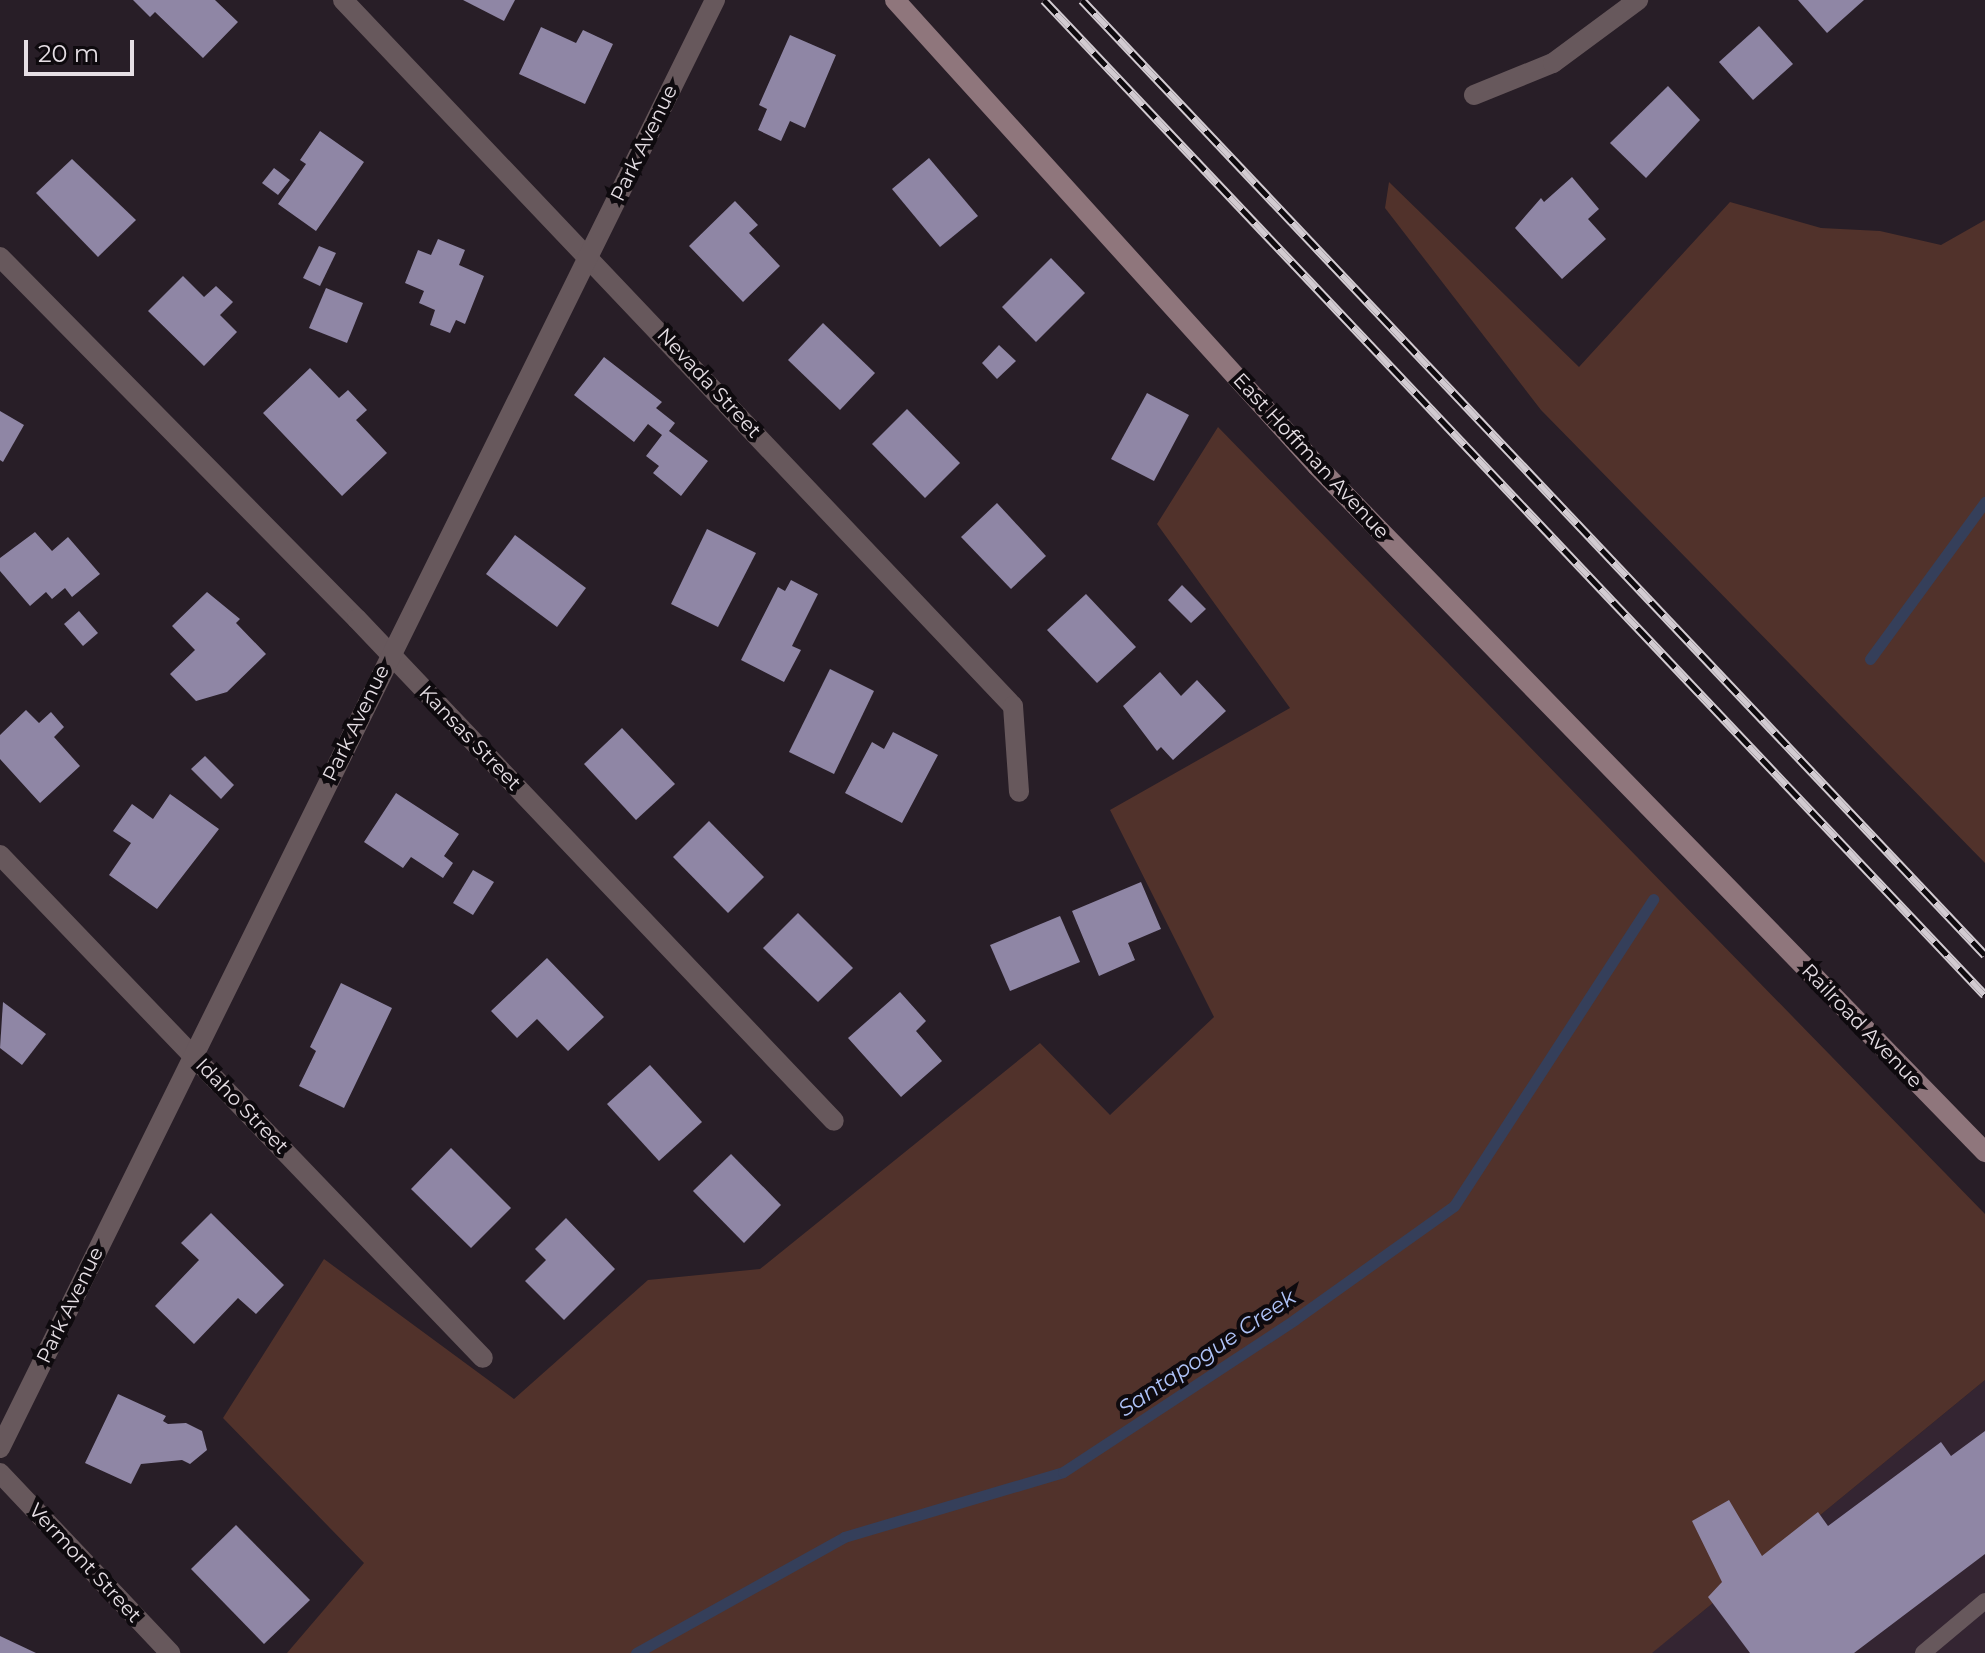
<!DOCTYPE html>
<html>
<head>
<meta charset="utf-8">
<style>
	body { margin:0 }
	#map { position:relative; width:1985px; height:1653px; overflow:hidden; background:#281e27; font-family:Montserrat,sans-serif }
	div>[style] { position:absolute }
	.built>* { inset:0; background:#342532 }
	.green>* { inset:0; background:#51322b }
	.stream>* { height:11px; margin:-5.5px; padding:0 5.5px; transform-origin:5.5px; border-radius:5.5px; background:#353f5a }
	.building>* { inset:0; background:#8f86a5 }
	.service>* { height:16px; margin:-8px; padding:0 8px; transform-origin:8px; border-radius:8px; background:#67585c }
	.minor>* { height:20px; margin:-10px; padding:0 10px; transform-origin:10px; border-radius:10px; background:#67585c }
	.tertiary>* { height:20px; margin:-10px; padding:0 10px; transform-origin:10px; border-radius:10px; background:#67585c }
	.secondary>* { height:20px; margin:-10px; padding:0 10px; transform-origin:10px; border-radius:10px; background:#8f767c }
	.rail>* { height:9px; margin-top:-4.5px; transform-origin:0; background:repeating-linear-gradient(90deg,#0e0a0e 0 18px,#d2cbd1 0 36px); box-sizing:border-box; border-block:2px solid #d2cbd1 }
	span { translate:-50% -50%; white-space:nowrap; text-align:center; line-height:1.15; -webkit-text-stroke:8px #0e0a0e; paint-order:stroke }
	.street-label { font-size:20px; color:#e6dfe5 }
	.water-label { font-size:22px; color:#afc3f8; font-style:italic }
	.scale { position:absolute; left:24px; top:40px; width:110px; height:36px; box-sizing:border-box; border:4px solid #e6dfe5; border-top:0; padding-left:10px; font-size:24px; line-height:28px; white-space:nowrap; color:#e6dfe5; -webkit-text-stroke:6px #0e0a0e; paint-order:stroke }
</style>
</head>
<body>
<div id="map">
	<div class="built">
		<div style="clip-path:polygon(1985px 1380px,1985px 1653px,1651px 1653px,1686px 1625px)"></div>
	</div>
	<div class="green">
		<div style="clip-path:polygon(1389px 182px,1579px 367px,1730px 202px,1821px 228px,1880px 231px,1941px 245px,1985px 220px,1985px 863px,1541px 410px,1385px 208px)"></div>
		<div style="clip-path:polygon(1218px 427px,1985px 1214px,1985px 1380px,1652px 1653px,287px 1653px,364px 1563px,223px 1418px,324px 1259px,514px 1399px,648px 1280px,760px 1269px,1040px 1043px,1110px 1115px,1214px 1017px,1110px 810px,1290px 708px,1157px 524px)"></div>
	</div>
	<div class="stream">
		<div style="left:1870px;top:659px;width:195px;rotate:-53.8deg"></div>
		<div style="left:636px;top:1653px;width:238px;rotate:-29.1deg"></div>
		<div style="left:844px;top:1537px;width:228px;rotate:-16.5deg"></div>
		<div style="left:1063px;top:1472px;width:277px;rotate:-33.3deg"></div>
		<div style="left:1294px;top:1320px;width:196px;rotate:-35.5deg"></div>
		<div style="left:1454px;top:1206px;width:366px;rotate:-57deg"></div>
	</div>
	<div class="building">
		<div style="clip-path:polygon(133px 0,215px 0,238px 22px,203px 58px,155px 12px,150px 17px)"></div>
		<div style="clip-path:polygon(463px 0,515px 0,504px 21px)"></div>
		<div style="clip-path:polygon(1798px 0,1864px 0,1827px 33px)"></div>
		<div style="clip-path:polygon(1759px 26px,1793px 64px,1753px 100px,1719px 62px)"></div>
		<div style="clip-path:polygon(541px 27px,576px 43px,583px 30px,613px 44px,585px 104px,519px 74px)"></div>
		<div style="clip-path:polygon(790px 35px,836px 55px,805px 128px,790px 121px,781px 141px,758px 130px,767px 109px,759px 105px)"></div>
		<div style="clip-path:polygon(1668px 86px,1700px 120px,1646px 178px,1610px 143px)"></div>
		<div style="clip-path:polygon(320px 131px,364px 162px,316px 231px,278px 204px,306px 164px,300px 160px)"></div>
		<div style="clip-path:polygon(929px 158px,978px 216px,940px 247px,892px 189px)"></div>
		<div style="clip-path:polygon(72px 159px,136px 220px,98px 257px,36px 193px)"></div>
		<div style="clip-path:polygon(274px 168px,290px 180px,278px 195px,262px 183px)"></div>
		<div style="clip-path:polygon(1572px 177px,1599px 209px,1588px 219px,1606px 239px,1562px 279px,1515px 228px,1541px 198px,1544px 202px)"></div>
		<div style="clip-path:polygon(735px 201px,758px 225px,749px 233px,780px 266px,743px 302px,689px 246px)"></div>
		<div style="clip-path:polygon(438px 239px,465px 250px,459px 265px,484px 276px,465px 324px,456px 320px,450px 333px,430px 325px,435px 310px,419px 303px,424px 291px,405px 283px,418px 250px,431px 255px)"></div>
		<div style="clip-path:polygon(319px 246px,336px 253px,320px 286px,303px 278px)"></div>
		<div style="clip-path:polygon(1051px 258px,1085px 293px,1036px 342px,1002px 307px)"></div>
		<div style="clip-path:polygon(183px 276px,204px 297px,216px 286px,233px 302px,220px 315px,237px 332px,204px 366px,148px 311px)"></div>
		<div style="clip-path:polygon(326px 288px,363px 303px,347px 343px,309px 328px)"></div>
		<div style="clip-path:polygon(823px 323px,875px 373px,840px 410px,788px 360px)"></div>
		<div style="clip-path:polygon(999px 345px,1016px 361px,997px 379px,982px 363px)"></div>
		<div style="clip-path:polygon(604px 357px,662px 402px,656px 408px,675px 423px,669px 431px,708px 461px,681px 496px,653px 473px,659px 466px,646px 456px,662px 435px,648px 424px,634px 442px,574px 395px)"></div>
		<div style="clip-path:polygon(310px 368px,339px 398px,348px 390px,367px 410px,356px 420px,387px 453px,342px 496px,263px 413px)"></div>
		<div style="clip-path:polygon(1147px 393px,1189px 415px,1154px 481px,1111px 459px)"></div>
		<div style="clip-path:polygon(907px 409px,960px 463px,925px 498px,872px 444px)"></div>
		<div style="clip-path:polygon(0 411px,24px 425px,3px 462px,0 460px)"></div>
		<div style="clip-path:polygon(997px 503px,1046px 556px,1011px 589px,961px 537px)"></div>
		<div style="clip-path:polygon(707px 529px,756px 553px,718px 627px,671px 604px)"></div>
		<div style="clip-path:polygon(35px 532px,52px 551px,68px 537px,100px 574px,72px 597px,65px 588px,52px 599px,46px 592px,30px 606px,0 571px,0 558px)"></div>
		<div style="clip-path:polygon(515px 535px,586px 588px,557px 627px,486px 574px)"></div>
		<div style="clip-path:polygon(791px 580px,818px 594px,792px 646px,801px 650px,784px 682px,741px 660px,778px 587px,785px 591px)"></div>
		<div style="clip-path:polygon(1182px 585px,1206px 609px,1191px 623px,1168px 600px)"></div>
		<div style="clip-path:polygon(207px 592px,240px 619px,236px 623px,266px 654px,227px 692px,196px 701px,170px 674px,195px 650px,172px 626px)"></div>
		<div style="clip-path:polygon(1086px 594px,1136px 647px,1097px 683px,1047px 630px)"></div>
		<div style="clip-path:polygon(79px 611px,98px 633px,83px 646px,64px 624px)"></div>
		<div style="clip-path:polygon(830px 669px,874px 691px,834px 774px,789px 752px)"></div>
		<div style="clip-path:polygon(1160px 672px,1181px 696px,1197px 680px,1226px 711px,1173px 760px,1161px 747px,1157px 751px,1123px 706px)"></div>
		<div style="clip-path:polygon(26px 710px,39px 723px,51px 712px,64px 727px,54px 737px,80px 766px,40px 803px,0 759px,0 735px)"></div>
		<div style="clip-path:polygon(622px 728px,675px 784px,636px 820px,584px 764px)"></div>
		<div style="clip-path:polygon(893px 732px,938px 755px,902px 823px,845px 793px,872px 742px,884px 749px)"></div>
		<div style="clip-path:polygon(205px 756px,234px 785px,221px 799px,191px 769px)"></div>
		<div style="clip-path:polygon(396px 793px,459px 834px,444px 856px,453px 863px,443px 878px,411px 857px,403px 868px,364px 842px)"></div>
		<div style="clip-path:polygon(170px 794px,219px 829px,157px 909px,109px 875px,131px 843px,113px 831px,132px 804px,153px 819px)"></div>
		<div style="clip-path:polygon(709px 821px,764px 877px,728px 913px,673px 857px)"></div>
		<div style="clip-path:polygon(473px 870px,494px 882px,473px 915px,453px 903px)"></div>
		<div style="clip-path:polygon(1141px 882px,1161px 929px,1128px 943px,1135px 960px,1099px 976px,1072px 911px)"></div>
		<div style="clip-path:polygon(798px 913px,853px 968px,818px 1002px,763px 948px)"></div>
		<div style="clip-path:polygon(1060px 916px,1080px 962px,1010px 991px,990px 945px)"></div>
		<div style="clip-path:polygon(547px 958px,604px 1017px,568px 1051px,537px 1019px,517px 1038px,491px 1011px)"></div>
		<div style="clip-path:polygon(341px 983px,392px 1008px,344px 1108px,299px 1086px,316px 1051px,310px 1047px)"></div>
		<div style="clip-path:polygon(900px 992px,926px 1021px,916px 1031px,942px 1061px,901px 1097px,848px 1038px)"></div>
		<div style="clip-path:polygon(3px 1002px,46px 1034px,22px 1065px,0 1048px)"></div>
		<div style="clip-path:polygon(650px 1065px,702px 1122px,659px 1161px,607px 1104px)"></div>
		<div style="clip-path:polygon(451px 1148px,511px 1208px,471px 1248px,411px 1189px)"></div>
		<div style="clip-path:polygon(731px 1154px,781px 1205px,744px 1243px,693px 1191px)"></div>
		<div style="clip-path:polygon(211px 1213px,284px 1285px,256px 1314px,238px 1298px,194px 1344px,155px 1306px,199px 1260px,181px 1243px)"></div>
		<div style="clip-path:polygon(566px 1218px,615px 1269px,564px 1320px,525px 1281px,546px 1260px,535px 1249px)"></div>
		<div style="clip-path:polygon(118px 1394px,166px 1416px,163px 1421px,168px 1424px,186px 1423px,202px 1431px,207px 1450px,190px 1464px,182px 1460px,141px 1464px,131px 1484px,85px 1463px)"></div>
		<div style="clip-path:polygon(1985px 1431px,1985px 1554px,1854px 1653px,1750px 1653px,1708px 1597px,1722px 1582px,1692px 1521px,1729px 1500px,1762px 1556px,1818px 1512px,1828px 1526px,1941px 1442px,1951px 1456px)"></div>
		<div style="clip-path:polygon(236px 1525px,310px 1600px,264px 1644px,191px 1569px)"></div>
		<div style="clip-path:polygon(0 1636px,36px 1653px,0 1653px)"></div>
	</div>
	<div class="service">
		<div style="left:1923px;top:1653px;width:81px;rotate:-40deg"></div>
	</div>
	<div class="minor">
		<div style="left:343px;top:0;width:973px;rotate:46.5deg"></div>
		<div style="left:1013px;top:706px;width:86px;rotate:86deg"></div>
		<div style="left:1474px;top:95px;width:85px;rotate:-22.1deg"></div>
		<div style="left:1553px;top:63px;width:106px;rotate:-36.5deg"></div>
		<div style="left:0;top:257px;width:508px;rotate:45.4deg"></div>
		<div style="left:357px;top:619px;width:692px;rotate:46.46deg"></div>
		<div style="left:0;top:855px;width:697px;rotate:46.16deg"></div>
		<div style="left:0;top:1473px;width:248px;rotate:46.6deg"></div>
	</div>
	<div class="tertiary">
		<div style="left:0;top:1448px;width:1615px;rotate:-63.72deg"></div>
	</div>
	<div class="secondary">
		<div style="left:895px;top:0;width:629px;rotate:47.84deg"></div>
		<div style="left:1317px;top:466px;width:958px;rotate:45.76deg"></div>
	</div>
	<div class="rail">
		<div style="left:1044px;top:0;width:1369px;rotate:46.6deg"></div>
		<div style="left:1082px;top:0;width:1314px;rotate:46.6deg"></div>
	</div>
	<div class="street-label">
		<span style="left:644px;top:143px;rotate:-64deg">Park Avenue</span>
		<span style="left:709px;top:383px;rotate:47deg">Nevada Street</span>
		<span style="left:1311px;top:456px;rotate:47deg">East Hoffman Avenue</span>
		<span style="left:356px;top:723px;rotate:-64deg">Park Avenue</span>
		<span style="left:470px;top:738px;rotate:46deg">Kansas Street</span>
		<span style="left:1862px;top:1026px;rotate:46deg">Railroad Avenue</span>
		<span style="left:242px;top:1106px;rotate:46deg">Idaho Street</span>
		<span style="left:70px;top:1305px;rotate:-64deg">Park Avenue</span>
		<span style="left:85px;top:1563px;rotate:47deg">Vermont Street</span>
	</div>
	<div class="water-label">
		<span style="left:1207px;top:1353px;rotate:-34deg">Santapogue Creek</span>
	</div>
	<div class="scale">20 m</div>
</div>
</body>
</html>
